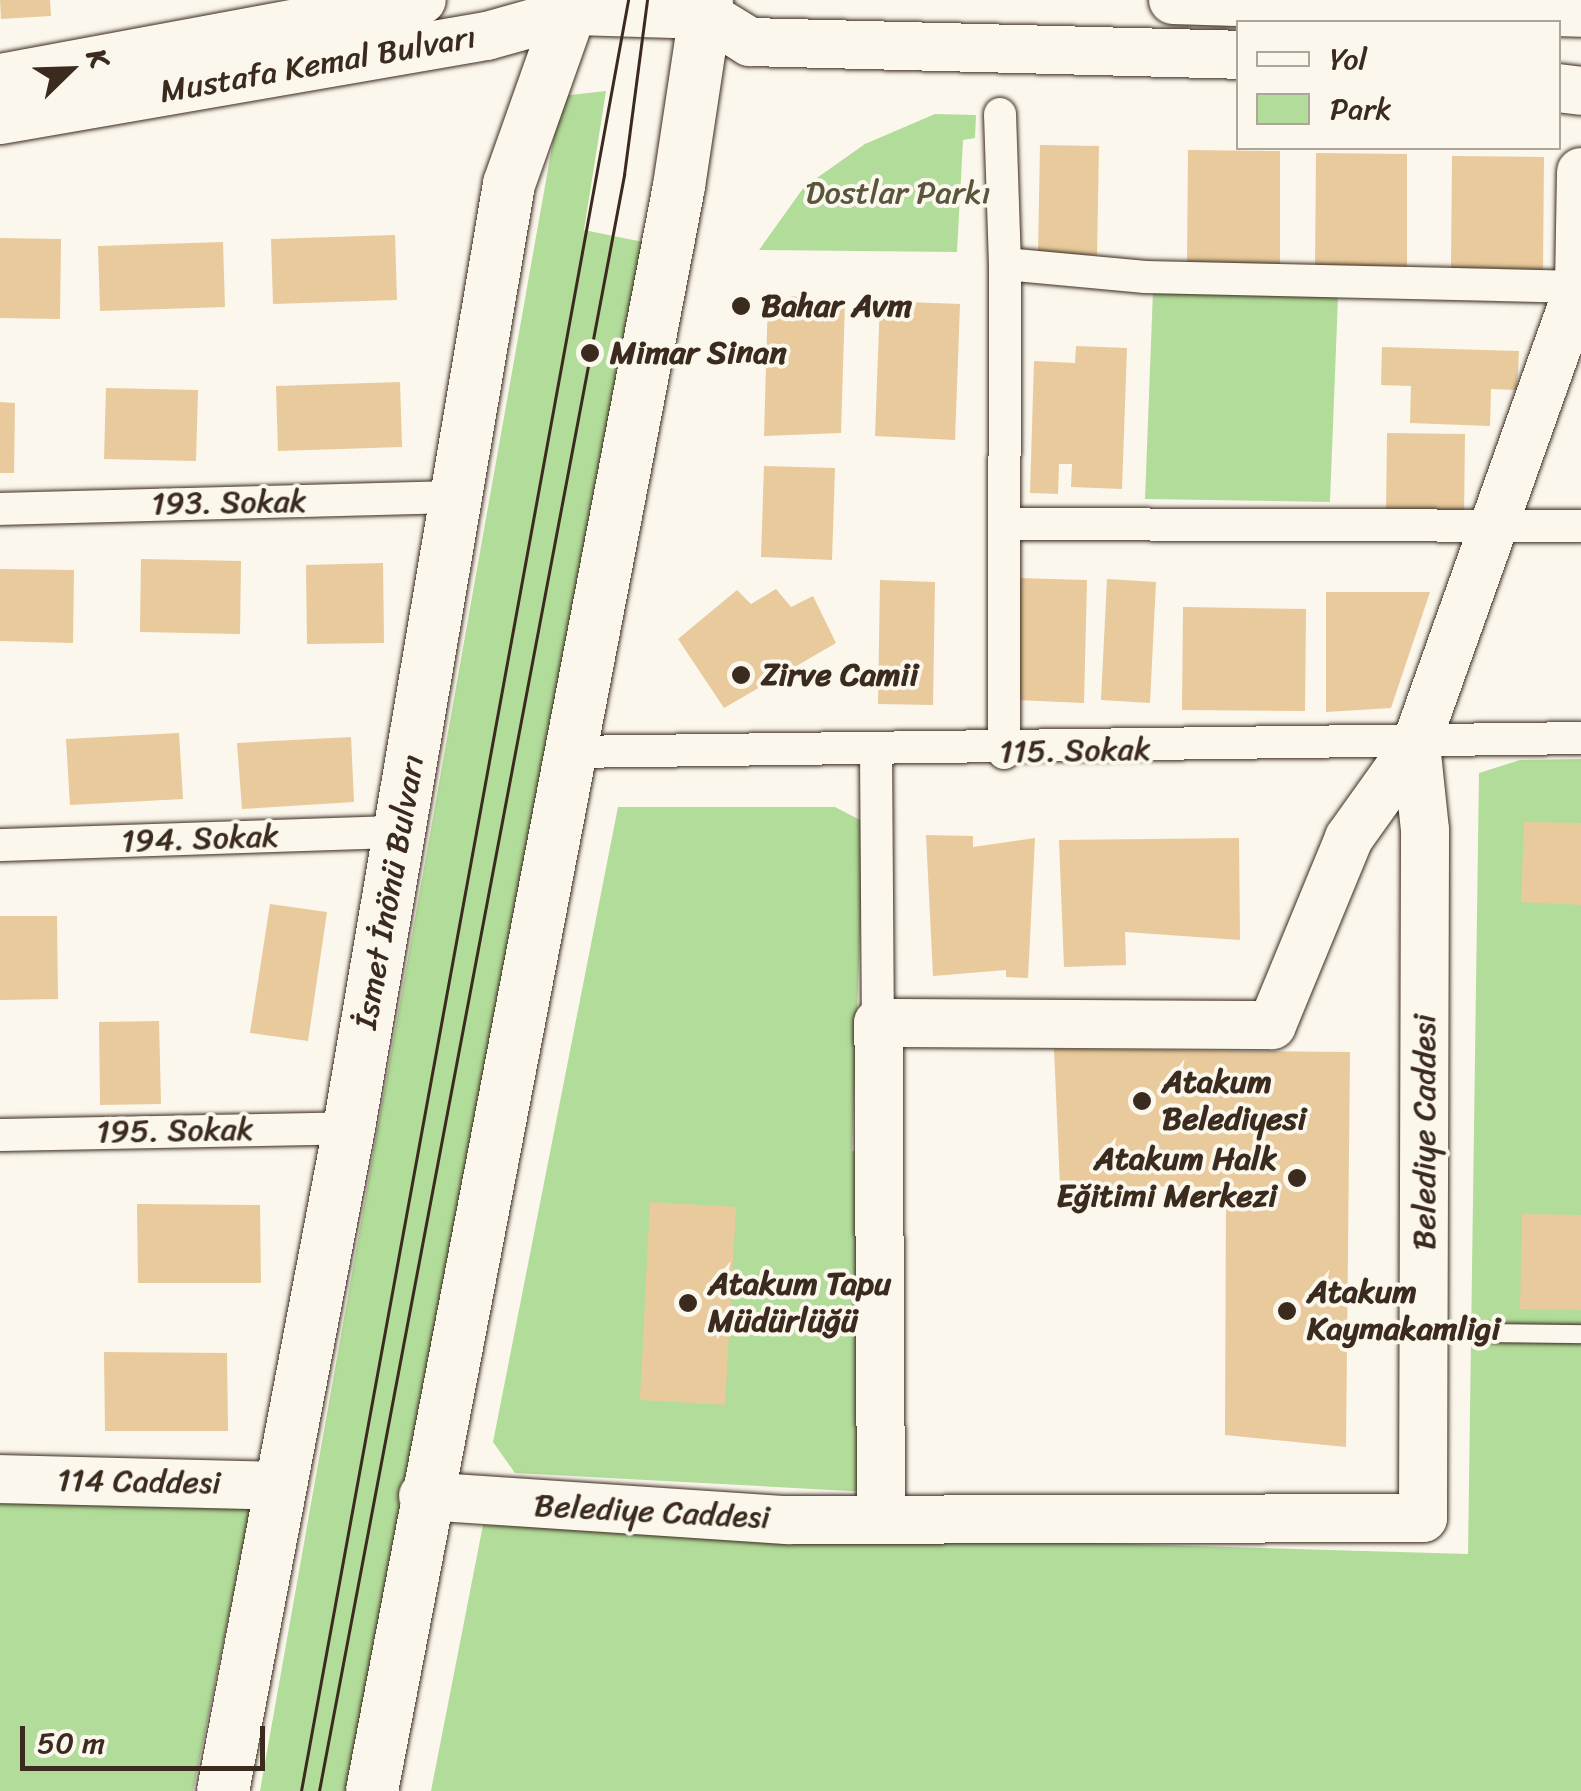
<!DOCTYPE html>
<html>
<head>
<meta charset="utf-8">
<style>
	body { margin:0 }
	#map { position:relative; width:1581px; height:1791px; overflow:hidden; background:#fbf7ec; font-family:Sriracha,sans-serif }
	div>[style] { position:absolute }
	.green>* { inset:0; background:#b2dc9a }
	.building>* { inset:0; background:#e8ca9c }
	.roads { filter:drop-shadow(0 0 2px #3b2a1e) drop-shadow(0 0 2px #3b2a1e) }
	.lane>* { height:18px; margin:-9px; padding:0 9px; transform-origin:9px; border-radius:9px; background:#fbf7ec }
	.street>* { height:32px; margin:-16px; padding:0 16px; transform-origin:16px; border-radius:16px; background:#fbf7ec }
	.secondary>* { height:48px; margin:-24px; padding:0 24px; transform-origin:24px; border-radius:24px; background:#fbf7ec }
	.primary>* { height:52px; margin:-26px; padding:0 26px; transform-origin:26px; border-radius:26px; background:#fbf7ec }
	.tram>* { height:2.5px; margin:-1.25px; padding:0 1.25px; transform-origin:1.25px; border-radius:1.25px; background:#3b2a1e }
	.dots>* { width:28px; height:28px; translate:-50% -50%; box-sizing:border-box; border:5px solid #fbf7ec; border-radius:50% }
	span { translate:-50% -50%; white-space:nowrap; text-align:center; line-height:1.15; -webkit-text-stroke:8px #fbf7ec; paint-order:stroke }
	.street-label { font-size:32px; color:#3b2a1e }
	.park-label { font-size:32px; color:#59563d }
	.poi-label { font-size:32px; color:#3b2a1e; font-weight:700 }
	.left { translate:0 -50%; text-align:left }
	.right { translate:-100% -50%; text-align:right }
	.legend { position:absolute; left:1236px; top:20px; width:325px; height:130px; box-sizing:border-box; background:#fbf7ec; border:2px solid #aea59a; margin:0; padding:12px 18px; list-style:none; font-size:30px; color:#3b2a1e }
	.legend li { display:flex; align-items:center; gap:20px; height:50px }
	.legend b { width:50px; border:2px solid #aea59a }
	.north { position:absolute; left:20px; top:20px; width:100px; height:100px; -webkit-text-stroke:8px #fbf7ec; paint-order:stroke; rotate:67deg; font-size:28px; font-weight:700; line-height:40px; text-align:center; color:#3b2a1e }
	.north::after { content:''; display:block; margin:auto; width:35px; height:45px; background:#3b2a1e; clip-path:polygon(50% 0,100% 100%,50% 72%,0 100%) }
	.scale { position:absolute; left:20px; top:1726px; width:245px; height:45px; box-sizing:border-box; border:5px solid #3b2a1e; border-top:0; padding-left:12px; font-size:30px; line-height:35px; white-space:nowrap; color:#3b2a1e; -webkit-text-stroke:8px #fbf7ec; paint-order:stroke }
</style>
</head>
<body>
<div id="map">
	<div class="green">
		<div style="clip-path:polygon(606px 91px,584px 230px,648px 243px,361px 1791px,260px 1791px,561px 96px)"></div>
		<div style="clip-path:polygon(935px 114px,976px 115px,975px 138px,963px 140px,957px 252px,759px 250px,804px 187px,865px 144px)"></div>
		<div style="clip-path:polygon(1153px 291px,1338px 297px,1330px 502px,1145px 499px)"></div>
		<div style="clip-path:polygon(1581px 759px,1581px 1791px,431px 1791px,483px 1525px,1468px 1554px,1479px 773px,1520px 760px)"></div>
		<div style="clip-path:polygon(618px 807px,835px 807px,864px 822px,852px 1151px,870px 1154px,869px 1492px,515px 1473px,493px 1442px)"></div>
		<div style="clip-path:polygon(252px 1502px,193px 1791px,0 1791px,0 1504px)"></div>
	</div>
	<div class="building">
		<div style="clip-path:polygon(0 0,50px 0,51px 16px,1px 19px)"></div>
		<div style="clip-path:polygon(1040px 145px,1099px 146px,1097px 255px,1038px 254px)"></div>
		<div style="clip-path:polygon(1188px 150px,1280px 151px,1280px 265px,1187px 264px)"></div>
		<div style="clip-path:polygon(1316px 153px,1407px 154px,1407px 268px,1315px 267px)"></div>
		<div style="clip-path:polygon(1452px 156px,1544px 157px,1543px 271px,1451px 270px)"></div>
		<div style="clip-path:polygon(395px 235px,397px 300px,273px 304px,271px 239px)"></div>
		<div style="clip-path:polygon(0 238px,61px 239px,60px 319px,0 318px)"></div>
		<div style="clip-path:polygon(223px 242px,225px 307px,100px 311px,98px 246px)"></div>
		<div style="clip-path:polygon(791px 296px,845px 302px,841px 433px,764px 436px,768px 297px,790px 304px)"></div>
		<div style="clip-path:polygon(880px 301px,960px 304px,955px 440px,875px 436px)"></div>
		<div style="clip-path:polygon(1076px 346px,1127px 348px,1122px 489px,1071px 487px,1072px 464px,1059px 464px,1058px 494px,1030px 493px,1034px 361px,1075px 363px)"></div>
		<div style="clip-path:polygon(1382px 347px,1519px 351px,1517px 390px,1491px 389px,1490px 426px,1410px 423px,1411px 386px,1381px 385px)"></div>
		<div style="clip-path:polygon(400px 382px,402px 447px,278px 451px,276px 386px)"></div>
		<div style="clip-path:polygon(106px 388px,198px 390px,196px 461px,104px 459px)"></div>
		<div style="clip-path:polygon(0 402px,15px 403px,14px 473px,0 473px)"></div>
		<div style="clip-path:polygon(1387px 433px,1465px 434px,1464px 518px,1386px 517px)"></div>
		<div style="clip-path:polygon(764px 466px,835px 468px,832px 560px,761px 557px)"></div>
		<div style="clip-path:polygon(141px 559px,241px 561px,240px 634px,140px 632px)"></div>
		<div style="clip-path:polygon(383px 563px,384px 643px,307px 644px,306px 565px)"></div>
		<div style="clip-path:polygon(0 569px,74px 570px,73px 643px,0 641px)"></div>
		<div style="clip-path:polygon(1018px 578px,1087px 580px,1084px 703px,1015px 700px)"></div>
		<div style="clip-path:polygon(1107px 579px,1156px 582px,1150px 703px,1101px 700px)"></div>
		<div style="clip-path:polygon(880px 580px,935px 582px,933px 705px,878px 704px)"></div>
		<div style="clip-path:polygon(776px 589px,791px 607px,813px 596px,836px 643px,724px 708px,678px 639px,737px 590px,751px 604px)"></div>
		<div style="clip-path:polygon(1326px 592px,1430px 592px,1391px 708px,1326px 712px)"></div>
		<div style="clip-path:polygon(1183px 607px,1306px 609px,1305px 711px,1182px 710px)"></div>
		<div style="clip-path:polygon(179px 733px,183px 799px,70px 805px,66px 739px)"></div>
		<div style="clip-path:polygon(351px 737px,354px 802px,242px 809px,237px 743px)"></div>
		<div style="clip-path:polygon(1524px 822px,1581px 823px,1581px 905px,1521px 902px)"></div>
		<div style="clip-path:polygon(926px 835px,973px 836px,973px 847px,1035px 838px,1028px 978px,1006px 977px,1006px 970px,933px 976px)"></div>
		<div style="clip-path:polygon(1239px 838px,1240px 940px,1125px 932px,1126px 965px,1064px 967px,1059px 840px)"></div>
		<div style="clip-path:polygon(270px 904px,327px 912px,308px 1041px,250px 1033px)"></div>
		<div style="clip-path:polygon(0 916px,57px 916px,58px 999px,0 1000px)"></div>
		<div style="clip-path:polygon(159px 1021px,161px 1104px,100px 1105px,99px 1022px)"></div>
		<div style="clip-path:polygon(1054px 1049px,1350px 1052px,1346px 1447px,1225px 1435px,1226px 1187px,1060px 1186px)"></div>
		<div style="clip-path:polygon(650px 1202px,736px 1207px,725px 1405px,640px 1400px)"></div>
		<div style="clip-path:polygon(137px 1204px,260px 1205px,261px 1283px,138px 1283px)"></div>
		<div style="clip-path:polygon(1522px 1214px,1581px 1215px,1581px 1310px,1520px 1309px)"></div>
		<div style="clip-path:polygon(104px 1352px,227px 1353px,228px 1431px,105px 1431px)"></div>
	</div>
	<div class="roads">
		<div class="lane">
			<div style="left:1494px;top:1333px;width:87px;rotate:0.7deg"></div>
		</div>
		<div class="street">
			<div style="left:1000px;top:114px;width:150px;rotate:88.1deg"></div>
			<div style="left:1005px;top:264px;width:141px;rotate:5.3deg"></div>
			<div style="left:1145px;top:277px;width:436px;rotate:1.3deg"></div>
			<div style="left:0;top:509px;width:458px;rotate:-1.5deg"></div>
			<div style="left:1005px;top:524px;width:576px;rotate:0.2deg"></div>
			<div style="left:876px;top:751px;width:272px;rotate:89.6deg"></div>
			<div style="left:568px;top:752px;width:1013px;rotate:-0.79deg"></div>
			<div style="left:1004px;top:753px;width:489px;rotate:-89.9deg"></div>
			<div style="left:0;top:845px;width:400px;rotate:-1.9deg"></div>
			<div style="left:0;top:1135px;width:349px;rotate:-1.1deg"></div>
		</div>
		<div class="secondary">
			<div style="left:1173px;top:0;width:408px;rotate:1.8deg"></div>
			<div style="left:0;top:78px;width:429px;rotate:-10.5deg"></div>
			<div style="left:1558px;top:88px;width:23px;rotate:7deg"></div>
			<div style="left:0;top:120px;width:494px;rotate:-9.8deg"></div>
			<div style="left:487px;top:36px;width:92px;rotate:-15.7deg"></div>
			<div style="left:576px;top:11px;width:130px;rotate:1.8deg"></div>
			<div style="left:706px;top:15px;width:52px;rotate:31.5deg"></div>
			<div style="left:750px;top:42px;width:488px;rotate:1.5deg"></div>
			<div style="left:0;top:1479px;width:278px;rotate:1.4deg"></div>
			<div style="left:423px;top:1496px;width:366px;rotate:3.8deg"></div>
			<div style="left:788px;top:1520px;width:635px;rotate:-0.18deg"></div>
			<div style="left:1423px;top:1518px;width:688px;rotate:-89.83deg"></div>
			<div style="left:1425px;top:830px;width:86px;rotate:-96deg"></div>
			<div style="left:1416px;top:744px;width:485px;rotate:-70.4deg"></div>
			<div style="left:1579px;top:287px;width:115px;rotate:-89deg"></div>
			<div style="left:881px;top:1520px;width:497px;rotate:-90.3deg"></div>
			<div style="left:878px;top:1023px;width:394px;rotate:0.3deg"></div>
			<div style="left:1272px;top:1025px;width:202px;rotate:-67.6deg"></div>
			<div style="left:1349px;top:838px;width:115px;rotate:-54.5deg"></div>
		</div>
		<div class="primary">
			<div style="left:223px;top:1791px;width:675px;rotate:-79.24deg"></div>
			<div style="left:349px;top:1128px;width:957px;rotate:-80.38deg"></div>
			<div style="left:509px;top:184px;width:195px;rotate:-70.5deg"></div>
			<div style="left:372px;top:1791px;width:1634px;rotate:-79.17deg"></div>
			<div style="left:679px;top:186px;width:188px;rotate:-81.4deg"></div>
		</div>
	</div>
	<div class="tram">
		<div style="left:301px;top:1791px;width:1821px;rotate:-79.65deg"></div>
		<div style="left:319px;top:1791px;width:1645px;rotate:-79.31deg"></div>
		<div style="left:624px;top:175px;width:177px;rotate:-82.5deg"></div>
	</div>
	<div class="dots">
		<div style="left:741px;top:306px;background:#3b2a1e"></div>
		<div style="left:590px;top:353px;background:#3b2a1e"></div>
		<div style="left:741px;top:675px;background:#3b2a1e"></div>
		<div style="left:1142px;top:1101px;background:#3b2a1e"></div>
		<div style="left:1297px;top:1178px;background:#3b2a1e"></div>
		<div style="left:688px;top:1303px;background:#3b2a1e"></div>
		<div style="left:1287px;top:1311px;background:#3b2a1e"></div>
	</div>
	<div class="street-label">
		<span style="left:318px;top:65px;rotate:-10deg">Mustafa Kemal Bulvarı</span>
		<span style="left:229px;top:503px;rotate:-1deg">193. Sokak</span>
		<span style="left:1075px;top:751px;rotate:-1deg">115. Sokak</span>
		<span style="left:200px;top:839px;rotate:-2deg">194. Sokak</span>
		<span style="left:390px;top:892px;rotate:-80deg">İsmet İnönü Bulvarı</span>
		<span style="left:175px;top:1131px;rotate:-1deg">195. Sokak</span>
		<span style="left:1425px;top:1132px;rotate:-90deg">Belediye Caddesi</span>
		<span style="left:139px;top:1482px;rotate:1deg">114 Caddesi</span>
		<span style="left:652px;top:1512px;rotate:3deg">Belediye Caddesi</span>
	</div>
	<div class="park-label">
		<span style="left:898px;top:193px">Dostlar Parkı</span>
	</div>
	<div class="poi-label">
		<span class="left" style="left:761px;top:306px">Bahar Avm</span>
		<span class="left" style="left:610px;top:353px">Mimar Sinan</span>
		<span class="left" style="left:761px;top:675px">Zirve Camii</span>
		<span class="left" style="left:1162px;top:1101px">Atakum<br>Belediyesi</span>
		<span class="right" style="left:1277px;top:1178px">Atakum Halk<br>Eğitimi Merkezi</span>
		<span class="left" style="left:708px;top:1303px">Atakum Tapu<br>Müdürlüğü</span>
		<span class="left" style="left:1307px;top:1311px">Atakum<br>Kaymakamligi</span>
	</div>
	<ul class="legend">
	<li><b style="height:12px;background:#fbf7ec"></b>Yol</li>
	<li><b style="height:28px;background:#b2dc9a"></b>Park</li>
	</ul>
	<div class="north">K</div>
	<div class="scale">50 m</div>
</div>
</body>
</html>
